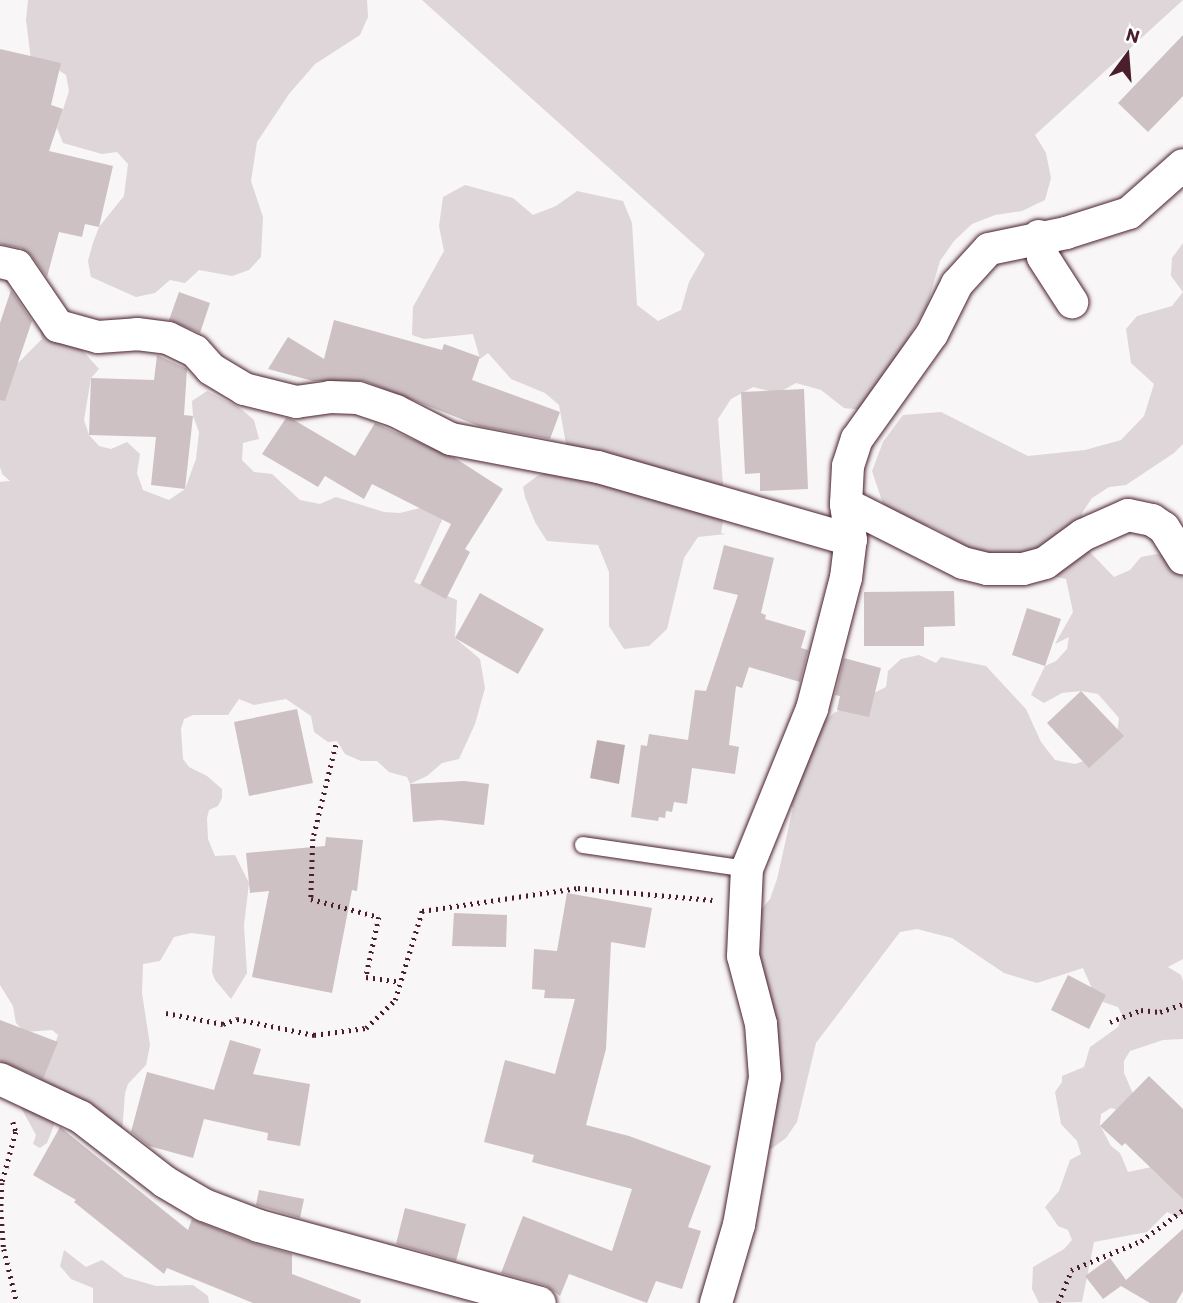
<!DOCTYPE html>
<html>
<head>
<meta charset="utf-8">
<style>
	body { margin:0 }
	#map { position:relative; width:1183px; height:1303px; overflow:hidden; background:#f8f6f7; font-family:Itim,sans-serif }
	div>[style] { position:absolute }
	.green>* { inset:0; background:#ded6d9 }
	.water>* { inset:0; background:#bdadb0 }
	.building>* { inset:0; background:#cdc1c4 }
	.path>* { height:4.5px; margin-top:-2.25px; transform-origin:0; background:repeating-linear-gradient(90deg,#4a1f2b 0 2px,transparent 0 7px) }
	.roads { filter:drop-shadow(0 0 2px #4a1f2b) drop-shadow(0 0 2px #4a1f2b) }
	.service>* { height:16px; margin:-8px; padding:0 8px; transform-origin:8px; border-radius:8px; background:#fff }
	.minor>* { height:32px; margin:-16px; padding:0 16px; transform-origin:16px; border-radius:16px; background:#fff }
	span { translate:-50% -50%; white-space:nowrap; text-align:center; line-height:1.15; -webkit-text-stroke:5px #fff; paint-order:stroke }
	.north { position:absolute; left:1092px; top:21px; width:70px; height:70px; -webkit-text-stroke:5px #fff; paint-order:stroke; rotate:16deg; font-size:19px; font-weight:700; line-height:28px; text-align:center; color:#4a1f2b }
	.north::after { content:''; display:block; margin:auto; width:24px; height:32px; background:#4a1f2b; clip-path:polygon(50% 0,100% 100%,50% 72%,0 100%) }
</style>
</head>
<body>
<div id="map">
	<div class="green">
		<div style="clip-path:polygon(28px 0,367px 0,368px 17px,360px 35px,315px 64px,289px 94px,257px 142px,251px 181px,263px 217px,261px 257px,249px 270px,232px 276px,199px 270px,185px 283px,170px 280px,155px 293px,136px 297px,91px 277px,88px 261px,93px 243px,99px 227px,124px 196px,128px 164px,117px 152px,102px 154px,63px 143px,57px 128px,69px 91px,66px 75px,51px 65px,31px 60px,26px 20px)"></div>
		<div style="clip-path:polygon(422px 0,1183px 0,1035px 135px,1046px 153px,1051px 178px,1045px 200px,1022px 211px,995px 215px,972px 224px,954px 241px,940px 261px,927px 306px,878px 389px,872px 411px,844px 408px,821px 390px,796px 383px,778px 393px,753px 387px,731px 399px,718px 419px,725px 511px,721px 533px,726px 534px,698px 537px,684px 558px,667px 629px,649px 646px,624px 649px,609px 626px,609px 572px,598px 545px,547px 541px,535px 522px,525px 497px,523px 487px,537px 476px,561px 468px,566px 444px,559px 405px,545px 393px,511px 379px,488px 353px,480px 359px,473px 334px,424px 339px,412px 335px,413px 307px,444px 251px,439px 226px,443px 197px,465px 185px,513px 198px,533px 215px,556px 206px,577px 191px,623px 201px,632px 223px,637px 305px,658px 321px,681px 310px,689px 282px,705px 254px)"></div>
		<div style="clip-path:polygon(1183px 243px,1183px 444px,1174px 453px,1126px 485px,1109px 487px,1092px 498px,1082px 513px,1087px 549px,1114px 577px,1130px 570px,1141px 557px,1157px 554px,1176px 559px,1183px 567px,1183px 959px,1168px 967px,1181px 975px,1183px 981px,1183px 1039px,1163px 1040px,1130px 1051px,1124px 1061px,1124px 1073px,1134px 1096px,1121px 1111px,1111px 1108px,1101px 1114px,1100px 1125px,1111px 1146px,1120px 1153px,1128px 1172px,1152px 1167px,1183px 1178px,1183px 1214px,1177px 1217px,1167px 1212px,1147px 1232px,1094px 1242px,1082px 1302px,1039px 1303px,1032px 1289px,1033px 1267px,1064px 1249px,1072px 1240px,1068px 1230px,1058px 1226px,1045px 1207px,1059px 1191px,1070px 1160px,1081px 1154px,1077px 1141px,1061px 1124px,1055px 1092px,1062px 1082px,1062px 1076px,1084px 1067px,1090px 1047px,1118px 1027px,1122px 1015px,1118px 1007px,1097px 1000px,1083px 968px,1037px 983px,1004px 973px,952px 938px,917px 929px,900px 932px,816px 1043px,797px 1122px,786px 1138px,771px 1149px,756px 1144px,747px 926px,770px 899px,777px 879px,793px 808px,787px 802px,821px 725px,834px 713px,886px 687px,888px 671px,901px 659px,919px 655px,936px 663px,941px 657px,986px 666px,1026px 709px,1041px 742px,1055px 760px,1075px 764px,1093px 758px,1117px 735px,1119px 718px,1098px 694px,1081px 691px,1062px 693px,1044px 703px,1031px 695px,1045px 666px,1056px 661px,1067px 649px,1069px 637px,1055px 644px,1073px 612px,1066px 579px,959px 557px,953px 540px,946px 534px,930px 526px,910px 525px,894px 515px,883px 504px,872px 471px,883px 442px,903px 415px,941px 412px,1028px 456px,1085px 450px,1121px 440px,1144px 416px,1154px 384px,1131px 363px,1126px 329px,1137px 316px,1172px 306px,1183px 292px,1171px 276px,1172px 258px)"></div>
		<div style="clip-path:polygon(39px 324px,67px 333px,99px 369px,91px 378px,84px 420px,89px 435px,99px 446px,111px 449px,127px 442px,140px 454px,137px 473px,143px 490px,169px 500px,185px 489px,196px 459px,199px 432px,193px 416px,192px 401px,207px 391px,240px 408px,254px 420px,259px 439px,243px 443px,242px 460px,254px 472px,272px 474px,300px 500px,320px 504px,336px 497px,384px 512px,400px 513px,432px 505px,442px 520px,414px 582px,457px 600px,455px 638px,480px 659px,485px 688px,475px 724px,459px 759px,442px 763px,427px 776px,410px 784px,407px 777px,389px 772px,377px 761px,361px 761px,345px 754px,337px 741px,328px 742px,314px 732px,311px 716px,286px 699px,254px 705px,239px 699px,228px 715px,193px 715px,184px 719px,181px 729px,183px 759px,189px 767px,207px 776px,222px 789px,222px 798px,218px 806px,209px 810px,207px 818px,208px 839px,215px 856px,235px 855px,249px 883px,244px 925px,247px 973px,231px 999px,215px 980px,212px 972px,215px 936px,191px 933px,174px 937px,160px 961px,143px 964px,142px 993px,150px 1045px,146px 1065px,128px 1084px,125px 1093px,122px 1133px,57px 1117px,47px 1143px,40px 1148px,33px 1144px,36px 1135px,20px 1106px,48px 1066px,58px 1035px,52px 1030px,25px 1032px,16px 1023px,13px 1006px,0 985px,0 482px,10px 481px,2px 474px,0 467px,0 362px,17px 364px,42px 339px)"></div>
		<div style="clip-path:polygon(64px 1250px,86px 1267px,102px 1260px,125px 1277px,156px 1286px,193px 1285px,208px 1296px,209px 1303px,93px 1303px,93px 1288px,71px 1279px,60px 1266px)"></div>
	</div>
	<div class="water">
		<div style="clip-path:polygon(597px 740px,625px 745px,619px 784px,590px 778px)"></div>
	</div>
	<div class="building">
		<div style="clip-path:polygon(1183px 35px,1183px 96px,1148px 132px,1118px 103px)"></div>
		<div style="clip-path:polygon(0 49px,61px 63px,51px 105px,63px 109px,49px 151px,113px 166px,99px 227px,85px 224px,82px 237px,59px 232px,47px 277px,31px 255px,21px 248px,0 244px)"></div>
		<div style="clip-path:polygon(11px 290px,32px 321px,5px 401px,0 400px,0 323px)"></div>
		<div style="clip-path:polygon(179px 292px,210px 303px,200px 333px,169px 320px)"></div>
		<div style="clip-path:polygon(334px 320px,442px 350px,444px 344px,480px 357px,472px 380px,560px 412px,550px 439px,479px 426px,364px 381px,313px 381px,268px 369px,288px 337px,324px 359px)"></div>
		<div style="clip-path:polygon(157px 355px,187px 369px,184px 415px,193px 416px,185px 489px,151px 485px,156px 437px,89px 435px,91px 378px,154px 380px)"></div>
		<div style="clip-path:polygon(804px 389px,808px 489px,760px 491px,760px 473px,745px 474px,741px 392px)"></div>
		<div style="clip-path:polygon(286px 418px,294px 420px,355px 456px,375px 423px,455px 458px,503px 489px,465px 549px,470px 552px,446px 599px,420px 585px,451px 524px,372px 484px,364px 499px,325px 476px,318px 487px,262px 454px)"></div>
		<div style="clip-path:polygon(724px 545px,774px 558px,761px 613px,766px 615px,765px 619px,806px 631px,801px 648px,808px 650px,800px 682px,749px 667px,742px 688px,736px 686px,729px 745px,739px 747px,735px 774px,692px 768px,687px 804px,674px 802px,672px 812px,666px 811px,665px 818px,659px 817px,658px 821px,631px 817px,641px 745px,647px 746px,649px 734px,688px 740px,695px 690px,706px 691px,738px 595px,713px 589px)"></div>
		<div style="clip-path:polygon(954px 591px,955px 626px,924px 627px,924px 646px,864px 646px,864px 592px)"></div>
		<div style="clip-path:polygon(480px 593px,544px 629px,518px 674px,455px 638px)"></div>
		<div style="clip-path:polygon(1027px 608px,1061px 619px,1045px 666px,1012px 655px)"></div>
		<div style="clip-path:polygon(844px 658px,881px 668px,869px 717px,837px 710px,840px 696px,835px 695px)"></div>
		<div style="clip-path:polygon(1081px 691px,1124px 736px,1089px 768px,1047px 723px)"></div>
		<div style="clip-path:polygon(297px 709px,313px 783px,249px 796px,234px 722px)"></div>
		<div style="clip-path:polygon(464px 781px,489px 784px,484px 825px,441px 820px,413px 822px,410px 784px)"></div>
		<div style="clip-path:polygon(326px 837px,363px 840px,357px 891px,352px 890px,332px 993px,252px 977px,269px 891px,250px 893px,246px 853px,325px 846px)"></div>
		<div style="clip-path:polygon(567px 893px,652px 908px,645px 948px,611px 942px,606px 1049px,586px 1125px,629px 1136px,711px 1166px,688px 1227px,701px 1231px,682px 1289px,656px 1281px,647px 1303px,569px 1274px,560px 1296px,545px 1285px,501px 1273px,523px 1216px,612px 1251px,632px 1189px,532px 1162px,534px 1155px,484px 1142px,505px 1060px,555px 1074px,575px 999px,544px 998px,545px 990px,532px 989px,534px 949px,557px 951px)"></div>
		<div style="clip-path:polygon(454px 913px,507px 915px,506px 947px,452px 946px)"></div>
		<div style="clip-path:polygon(1068px 975px,1106px 995px,1089px 1029px,1051px 1010px)"></div>
		<div style="clip-path:polygon(0 1020px,58px 1042px,43px 1079px,0 1061px)"></div>
		<div style="clip-path:polygon(230px 1040px,261px 1049px,253px 1074px,310px 1084px,300px 1146px,267px 1140px,268px 1133px,204px 1119px,193px 1158px,149px 1146px,131px 1132px,147px 1072px,214px 1090px)"></div>
		<div style="clip-path:polygon(1149px 1076px,1183px 1109px,1183px 1199px,1125px 1143px,1122px 1146px,1100px 1126px)"></div>
		<div style="clip-path:polygon(60px 1127px,188px 1230px,192px 1219px,253px 1243px,292px 1254px,292px 1274px,361px 1300px,360px 1303px,253px 1303px,167px 1268px,164px 1274px,74px 1202px,76px 1200px,33px 1175px)"></div>
		<div style="clip-path:polygon(259px 1190px,304px 1199px,300px 1218px,256px 1205px)"></div>
		<div style="clip-path:polygon(405px 1208px,466px 1224px,456px 1261px,396px 1244px)"></div>
		<div style="clip-path:polygon(1183px 1229px,1183px 1291px,1176px 1303px,1150px 1303px,1121px 1286px,1103px 1299px,1085px 1276px,1110px 1258px,1126px 1280px)"></div>
	</div>
	<div class="path">
		<div style="left:336px;top:745px;width:97px;rotate:103.7deg"></div>
		<div style="left:313px;top:839px;width:60px;rotate:91.9deg"></div>
		<div style="left:311px;top:899px;width:70px;rotate:14.8deg"></div>
		<div style="left:379px;top:917px;width:61px;rotate:102.2deg"></div>
		<div style="left:366px;top:977px;width:34px;rotate:8deg"></div>
		<div style="left:166px;top:1013px;width:58px;rotate:10.9deg"></div>
		<div style="left:223px;top:1024px;width:15px;rotate:-20deg"></div>
		<div style="left:237px;top:1019px;width:79px;rotate:11.7deg"></div>
		<div style="left:314px;top:1035px;width:52px;rotate:-7.7deg"></div>
		<div style="left:366px;top:1028px;width:40px;rotate:-44deg"></div>
		<div style="left:395px;top:1000px;width:93px;rotate:-73.1deg"></div>
		<div style="left:422px;top:911px;width:158px;rotate:-8.4deg"></div>
		<div style="left:578px;top:888px;width:135px;rotate:5.1deg"></div>
		<div style="left:1110px;top:1022px;width:33px;rotate:-21deg"></div>
		<div style="left:1141px;top:1010px;width:19px;rotate:6deg"></div>
		<div style="left:1160px;top:1012px;width:24px;rotate:-19deg"></div>
		<div style="left:13px;top:1122px;width:10px;rotate:73deg"></div>
		<div style="left:16px;top:1132px;width:53px;rotate:105.4deg"></div>
		<div style="left:2px;top:1183px;width:27px;rotate:92deg"></div>
		<div style="left:1px;top:1210px;width:39px;rotate:86deg"></div>
		<div style="left:4px;top:1249px;width:56px;rotate:76.5deg"></div>
		<div style="left:1058px;top:1303px;width:35px;rotate:-68deg"></div>
		<div style="left:1071px;top:1270px;width:76px;rotate:-22.5deg"></div>
		<div style="left:1141px;top:1241px;width:52px;rotate:-36.4deg"></div>
	</div>
	<div class="roads">
		<div class="service">
			<div style="left:583px;top:845px;width:166px;rotate:8.3deg"></div>
		</div>
		<div class="minor">
			<div style="left:1039px;top:236px;width:21px;rotate:79deg"></div>
			<div style="left:1043px;top:257px;width:54px;rotate:57.2deg"></div>
			<div style="left:0;top:262px;width:17px;rotate:13deg"></div>
			<div style="left:17px;top:266px;width:73px;rotate:55.7deg"></div>
			<div style="left:58px;top:326px;width:41px;rotate:15.4deg"></div>
			<div style="left:98px;top:337px;width:39px;rotate:-4deg"></div>
			<div style="left:137px;top:334px;width:31px;rotate:7deg"></div>
			<div style="left:168px;top:338px;width:30px;rotate:26deg"></div>
			<div style="left:195px;top:351px;width:24px;rotate:48deg"></div>
			<div style="left:211px;top:369px;width:39px;rotate:31deg"></div>
			<div style="left:244px;top:389px;width:54px;rotate:14deg"></div>
			<div style="left:296px;top:402px;width:34px;rotate:-8deg"></div>
			<div style="left:330px;top:397px;width:28px;rotate:2deg"></div>
			<div style="left:358px;top:398px;width:40px;rotate:18.9deg"></div>
			<div style="left:396px;top:411px;width:62px;rotate:27deg"></div>
			<div style="left:451px;top:439px;width:150px;rotate:10.8deg"></div>
			<div style="left:598px;top:467px;width:263px;rotate:16.1deg"></div>
			<div style="left:846px;top:504px;width:131px;rotate:26.8deg"></div>
			<div style="left:963px;top:563px;width:25px;rotate:14deg"></div>
			<div style="left:987px;top:569px;width:36px"></div>
			<div style="left:1023px;top:569px;width:23px;rotate:-15deg"></div>
			<div style="left:1045px;top:563px;width:47px;rotate:-36.4deg"></div>
			<div style="left:1083px;top:535px;width:49px;rotate:-24deg"></div>
			<div style="left:1128px;top:515px;width:25px;rotate:12deg"></div>
			<div style="left:1152px;top:520px;width:14px;rotate:34deg"></div>
			<div style="left:1164px;top:528px;width:36px;rotate:58deg"></div>
			<div style="left:0;top:1079px;width:89px;rotate:25.1deg"></div>
			<div style="left:81px;top:1117px;width:106px;rotate:37.7deg"></div>
			<div style="left:165px;top:1182px;width:45px;rotate:30.5deg"></div>
			<div style="left:204px;top:1205px;width:59px;rotate:20.9deg"></div>
			<div style="left:259px;top:1226px;width:291px;rotate:15.3deg"></div>
			<div style="left:716px;top:1303px;width:81px;rotate:-73.6deg"></div>
			<div style="left:739px;top:1225px;width:150px;rotate:-80deg"></div>
			<div style="left:765px;top:1077px;width:53px;rotate:-94.3deg"></div>
			<div style="left:761px;top:1024px;width:70px;rotate:-104.8deg"></div>
			<div style="left:743px;top:956px;width:87px;rotate:-87.4deg"></div>
			<div style="left:747px;top:869px;width:173px;rotate:-67.9deg"></div>
			<div style="left:812px;top:709px;width:135px;rotate:-75.5deg"></div>
			<div style="left:846px;top:578px;width:38px;rotate:-83deg"></div>
			<div style="left:851px;top:540px;width:36px;rotate:-98deg"></div>
			<div style="left:846px;top:504px;width:38px;rotate:-87deg"></div>
			<div style="left:848px;top:466px;width:28px;rotate:-72deg"></div>
			<div style="left:857px;top:439px;width:129px;rotate:-54.5deg"></div>
			<div style="left:932px;top:334px;width:56px;rotate:-63.4deg"></div>
			<div style="left:957px;top:284px;width:47px;rotate:-47.6deg"></div>
			<div style="left:989px;top:249px;width:79px;rotate:-11.7deg"></div>
			<div style="left:1066px;top:233px;width:66px;rotate:-17.6deg"></div>
			<div style="left:1129px;top:213px;width:72px;rotate:-41.6deg"></div>
		</div>
	</div>
	<div class="north">N</div>
</div>
</body>
</html>
